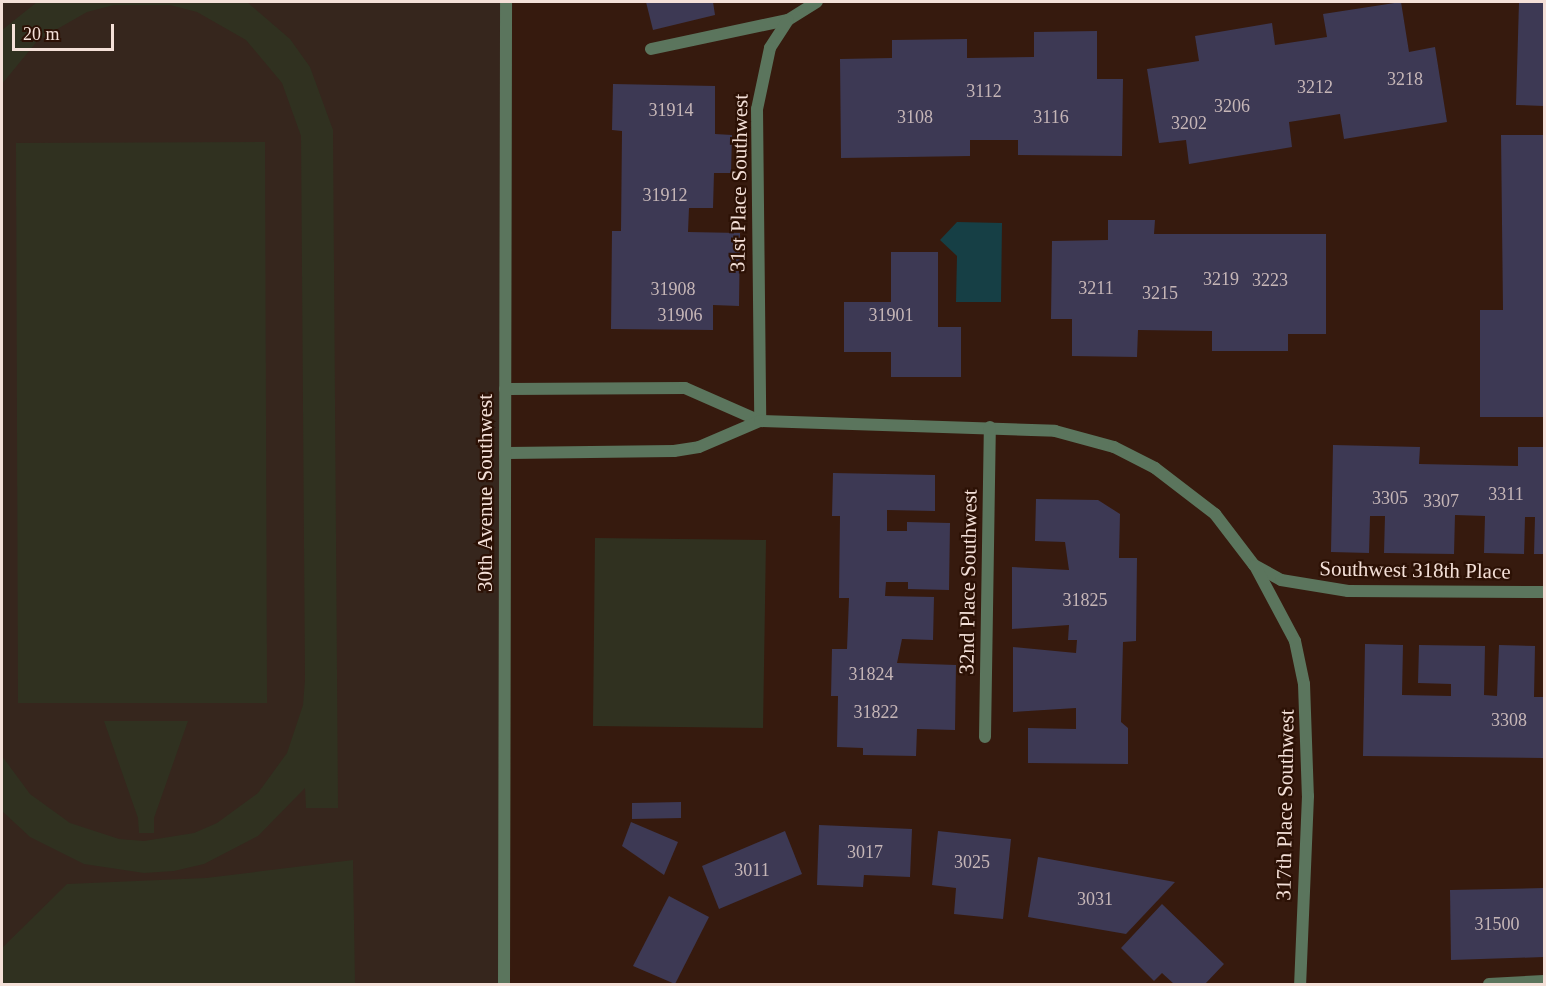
<!DOCTYPE html>
<html>
<head>
<meta charset="utf-8">
<style>
	body { margin:0 }
	#map { position:relative; width:1546px; height:986px; overflow:hidden; background:#361a0e; font-family:"Times New Roman",serif }
	div>[style] { position:absolute }
	.education>* { inset:0; background:#36261d }
	.green>* { inset:0; background:#303120 }
	.water>* { inset:0; background:#163f45 }
	.building>* { inset:0; background:#3d3954 }
	.street>* { height:12px; margin:-6px; padding:0 6px; transform-origin:6px; border-radius:6px; background:#5b755d }
	span { translate:-50% -50%; white-space:nowrap; text-align:center; line-height:1.15; -webkit-text-stroke:4.5px #2c1105; paint-order:stroke }
	.number-label { font-size:18px; color:#c6b6b7 }
	.number-label span { -webkit-text-stroke-width:0 }
	.street-label { font-size:21px; color:#f4e0d8 }
	.frame { position:absolute; inset:0; border:3px solid #f4e0d8; pointer-events:none }
	.scale { position:absolute; left:12px; top:24px; width:102px; height:27px; box-sizing:border-box; border:3px solid #f4e0d8; border-top:0; padding-left:8px; font-size:18px; line-height:21px; white-space:nowrap; color:#f4e0d8; -webkit-text-stroke:4px #2c1105; paint-order:stroke }
</style>
</head>
<body>
<div id="map">
	<div class="education">
		<div style="clip-path:polygon(2px 2px,506px 2px,504px 984px,2px 984px)"></div>
	</div>
	<div class="green">
		<div style="clip-path:polygon(37px 2px,247px 2px,290px 39px,310px 67px,333px 130px,338px 808px,306px 808px,305px 788px,258px 836px,204px 864px,174px 871px,144px 873px,84px 864px,30px 837px,2px 811px,2px 756px,30px 794px,70px 823px,119px 839px,144px 841px,194px 833px,217px 823px,258px 793px,287px 753px,303px 705px,305px 680px,301px 136px,282px 83px,246px 40px,197px 12px,170px 5px,114px 5px,87px 12px,38px 40px,2px 84px,2px 30px)"></div>
		<div style="clip-path:polygon(265px 142px,267px 703px,18px 703px,16px 143px)"></div>
		<div style="clip-path:polygon(595px 538px,766px 540px,763px 728px,593px 726px)"></div>
		<div style="clip-path:polygon(104px 721px,188px 721px,154px 818px,154px 833px,139px 833px,138px 818px)"></div>
		<div style="clip-path:polygon(353px 860px,355px 984px,2px 984px,2px 948px,67px 884px,206px 878px)"></div>
	</div>
	<div class="water">
		<div style="clip-path:polygon(957px 222px,1002px 223px,1001px 302px,956px 302px,957px 256px,940px 240px)"></div>
	</div>
	<div class="building">
		<div style="clip-path:polygon(646px 2px,713px 2px,715px 15px,653px 30px)"></div>
		<div style="clip-path:polygon(1401px 2px,1409px 52px,1435px 47px,1447px 122px,1344px 139px,1340px 114px,1289px 122px,1292px 147px,1189px 164px,1186px 140px,1159px 143px,1147px 69px,1199px 61px,1195px 36px,1272px 23px,1275px 45px,1327px 37px,1323px 14px)"></div>
		<div style="clip-path:polygon(1519px 2px,1544px 2px,1544px 106px,1516px 105px)"></div>
		<div style="clip-path:polygon(1097px 31px,1097px 79px,1123px 79px,1122px 156px,1018px 155px,1018px 140px,970px 140px,970px 156px,841px 158px,840px 59px,892px 58px,892px 40px,967px 39px,967px 58px,1034px 57px,1034px 32px)"></div>
		<div style="clip-path:polygon(613px 84px,715px 86px,715px 134px,732px 135px,731px 173px,714px 173px,713px 208px,689px 208px,688px 232px,740px 233px,739px 306px,713px 305px,713px 330px,611px 329px,612px 231px,621px 231px,622px 131px,612px 130px)"></div>
		<div style="clip-path:polygon(1501px 135px,1544px 135px,1544px 417px,1480px 417px,1480px 310px,1503px 310px)"></div>
		<div style="clip-path:polygon(1108px 220px,1155px 220px,1154px 234px,1326px 234px,1326px 334px,1288px 334px,1288px 351px,1212px 351px,1212px 331px,1138px 330px,1137px 357px,1072px 356px,1072px 319px,1051px 319px,1052px 241px,1108px 240px)"></div>
		<div style="clip-path:polygon(891px 252px,938px 252px,938px 327px,961px 327px,961px 377px,891px 377px,891px 352px,844px 352px,844px 302px,891px 302px)"></div>
		<div style="clip-path:polygon(1333px 445px,1420px 447px,1419px 464px,1518px 466px,1518px 447px,1544px 447px,1544px 554px,1534px 554px,1535px 517px,1525px 517px,1524px 554px,1484px 553px,1485px 516px,1455px 515px,1454px 554px,1384px 553px,1385px 516px,1370px 516px,1369px 553px,1331px 552px)"></div>
		<div style="clip-path:polygon(833px 473px,935px 475px,935px 511px,887px 510px,887px 531px,907px 531px,907px 522px,950px 523px,949px 590px,908px 589px,908px 582px,886px 582px,885px 596px,934px 597px,933px 640px,902px 639px,897px 663px,956px 665px,955px 730px,917px 729px,916px 756px,863px 755px,863px 748px,837px 747px,838px 696px,831px 696px,832px 649px,847px 649px,849px 598px,839px 598px,840px 516px,832px 516px)"></div>
		<div style="clip-path:polygon(1036px 499px,1098px 500px,1120px 514px,1119px 558px,1137px 558px,1136px 641px,1123px 642px,1121px 722px,1128px 728px,1128px 764px,1028px 763px,1028px 728px,1076px 729px,1076px 708px,1013px 712px,1013px 647px,1076px 653px,1077px 640px,1068px 640px,1069px 625px,1012px 629px,1012px 567px,1069px 570px,1065px 542px,1035px 541px)"></div>
		<div style="clip-path:polygon(1365px 644px,1403px 645px,1402px 695px,1451px 696px,1451px 684px,1418px 683px,1419px 645px,1485px 646px,1484px 695px,1497px 696px,1499px 645px,1535px 646px,1534px 697px,1544px 697px,1544px 758px,1363px 756px)"></div>
		<div style="clip-path:polygon(681px 802px,681px 818px,632px 819px,632px 803px)"></div>
		<div style="clip-path:polygon(631px 822px,678px 842px,664px 875px,622px 846px)"></div>
		<div style="clip-path:polygon(819px 825px,912px 829px,910px 877px,864px 875px,863px 887px,817px 885px)"></div>
		<div style="clip-path:polygon(785px 831px,802px 874px,719px 909px,702px 866px)"></div>
		<div style="clip-path:polygon(938px 831px,1011px 839px,1003px 919px,954px 914px,956px 888px,932px 885px)"></div>
		<div style="clip-path:polygon(1038px 857px,1175px 882px,1126px 934px,1028px 917px)"></div>
		<div style="clip-path:polygon(1544px 888px,1544px 957px,1451px 960px,1450px 890px)"></div>
		<div style="clip-path:polygon(669px 896px,709px 917px,675px 984px,633px 966px)"></div>
		<div style="clip-path:polygon(1162px 904px,1224px 964px,1205px 984px,1174px 984px,1162px 973px,1154px 981px,1121px 948px)"></div>
	</div>
	<div class="street">
		<div style="left:788px;top:20px;width:34px;rotate:-32deg"></div>
		<div style="left:651px;top:49px;width:140px;rotate:-12deg"></div>
		<div style="left:788px;top:20px;width:33px;rotate:123deg"></div>
		<div style="left:770px;top:48px;width:62px;rotate:102deg"></div>
		<div style="left:757px;top:109px;width:312px;rotate:89.4deg"></div>
		<div style="left:505px;top:389px;width:180px;rotate:-0.3deg"></div>
		<div style="left:685px;top:388px;width:82px;rotate:23.7deg"></div>
		<div style="left:505px;top:453px;width:169px;rotate:-0.7deg"></div>
		<div style="left:674px;top:451px;width:25px;rotate:-9deg"></div>
		<div style="left:699px;top:447px;width:66px;rotate:-23.1deg"></div>
		<div style="left:760px;top:421px;width:295px;rotate:1.9deg"></div>
		<div style="left:1055px;top:431px;width:61px;rotate:15.2deg"></div>
		<div style="left:1114px;top:447px;width:46px;rotate:27.1deg"></div>
		<div style="left:1155px;top:468px;width:76px;rotate:37.5deg"></div>
		<div style="left:1215px;top:514px;width:64px;rotate:52.6deg"></div>
		<div style="left:1254px;top:565px;width:31px;rotate:29deg"></div>
		<div style="left:1281px;top:580px;width:68px;rotate:9.3deg"></div>
		<div style="left:1348px;top:591px;width:196px;rotate:0.3deg"></div>
		<div style="left:1255px;top:566px;width:85px;rotate:61.9deg"></div>
		<div style="left:1295px;top:641px;width:44px;rotate:78.2deg"></div>
		<div style="left:1304px;top:684px;width:112px;rotate:88deg"></div>
		<div style="left:1308px;top:796px;width:188px;rotate:92.4deg"></div>
		<div style="left:985px;top:737px;width:310px;rotate:-89.1deg"></div>
		<div style="left:504px;top:984px;width:982px;rotate:-89.88deg"></div>
		<div style="left:1489px;top:984px;width:55px;rotate:-3.1deg"></div>
	</div>
	<div class="number-label">
		<span style="left:1405px;top:79px">3218</span>
		<span style="left:1315px;top:87px">3212</span>
		<span style="left:984px;top:91px">3112</span>
		<span style="left:1232px;top:106px">3206</span>
		<span style="left:671px;top:110px">31914</span>
		<span style="left:915px;top:117px">3108</span>
		<span style="left:1051px;top:117px">3116</span>
		<span style="left:1189px;top:123px">3202</span>
		<span style="left:665px;top:195px">31912</span>
		<span style="left:1221px;top:279px">3219</span>
		<span style="left:1270px;top:280px">3223</span>
		<span style="left:1096px;top:288px">3211</span>
		<span style="left:673px;top:289px">31908</span>
		<span style="left:1160px;top:293px">3215</span>
		<span style="left:680px;top:315px">31906</span>
		<span style="left:891px;top:315px">31901</span>
		<span style="left:1506px;top:494px">3311</span>
		<span style="left:1390px;top:498px">3305</span>
		<span style="left:1441px;top:501px">3307</span>
		<span style="left:1085px;top:600px">31825</span>
		<span style="left:871px;top:674px">31824</span>
		<span style="left:876px;top:712px">31822</span>
		<span style="left:1509px;top:720px">3308</span>
		<span style="left:865px;top:852px">3017</span>
		<span style="left:972px;top:862px">3025</span>
		<span style="left:752px;top:870px">3011</span>
		<span style="left:1095px;top:899px">3031</span>
		<span style="left:1497px;top:924px">31500</span>
	</div>
	<div class="street-label">
		<span style="left:739px;top:183px;rotate:-89deg">31st Place Southwest</span>
		<span style="left:485px;top:493px;rotate:-90deg">30th Avenue Southwest</span>
		<span style="left:1415px;top:570px;rotate:1deg">Southwest 318th Place</span>
		<span style="left:968px;top:582px;rotate:-89deg">32nd Place Southwest</span>
		<span style="left:1285px;top:805px;rotate:-89deg">317th Place Southwest</span>
	</div>
	<div class="frame"></div>
	<div class="scale">20 m</div>
</div>
</body>
</html>
